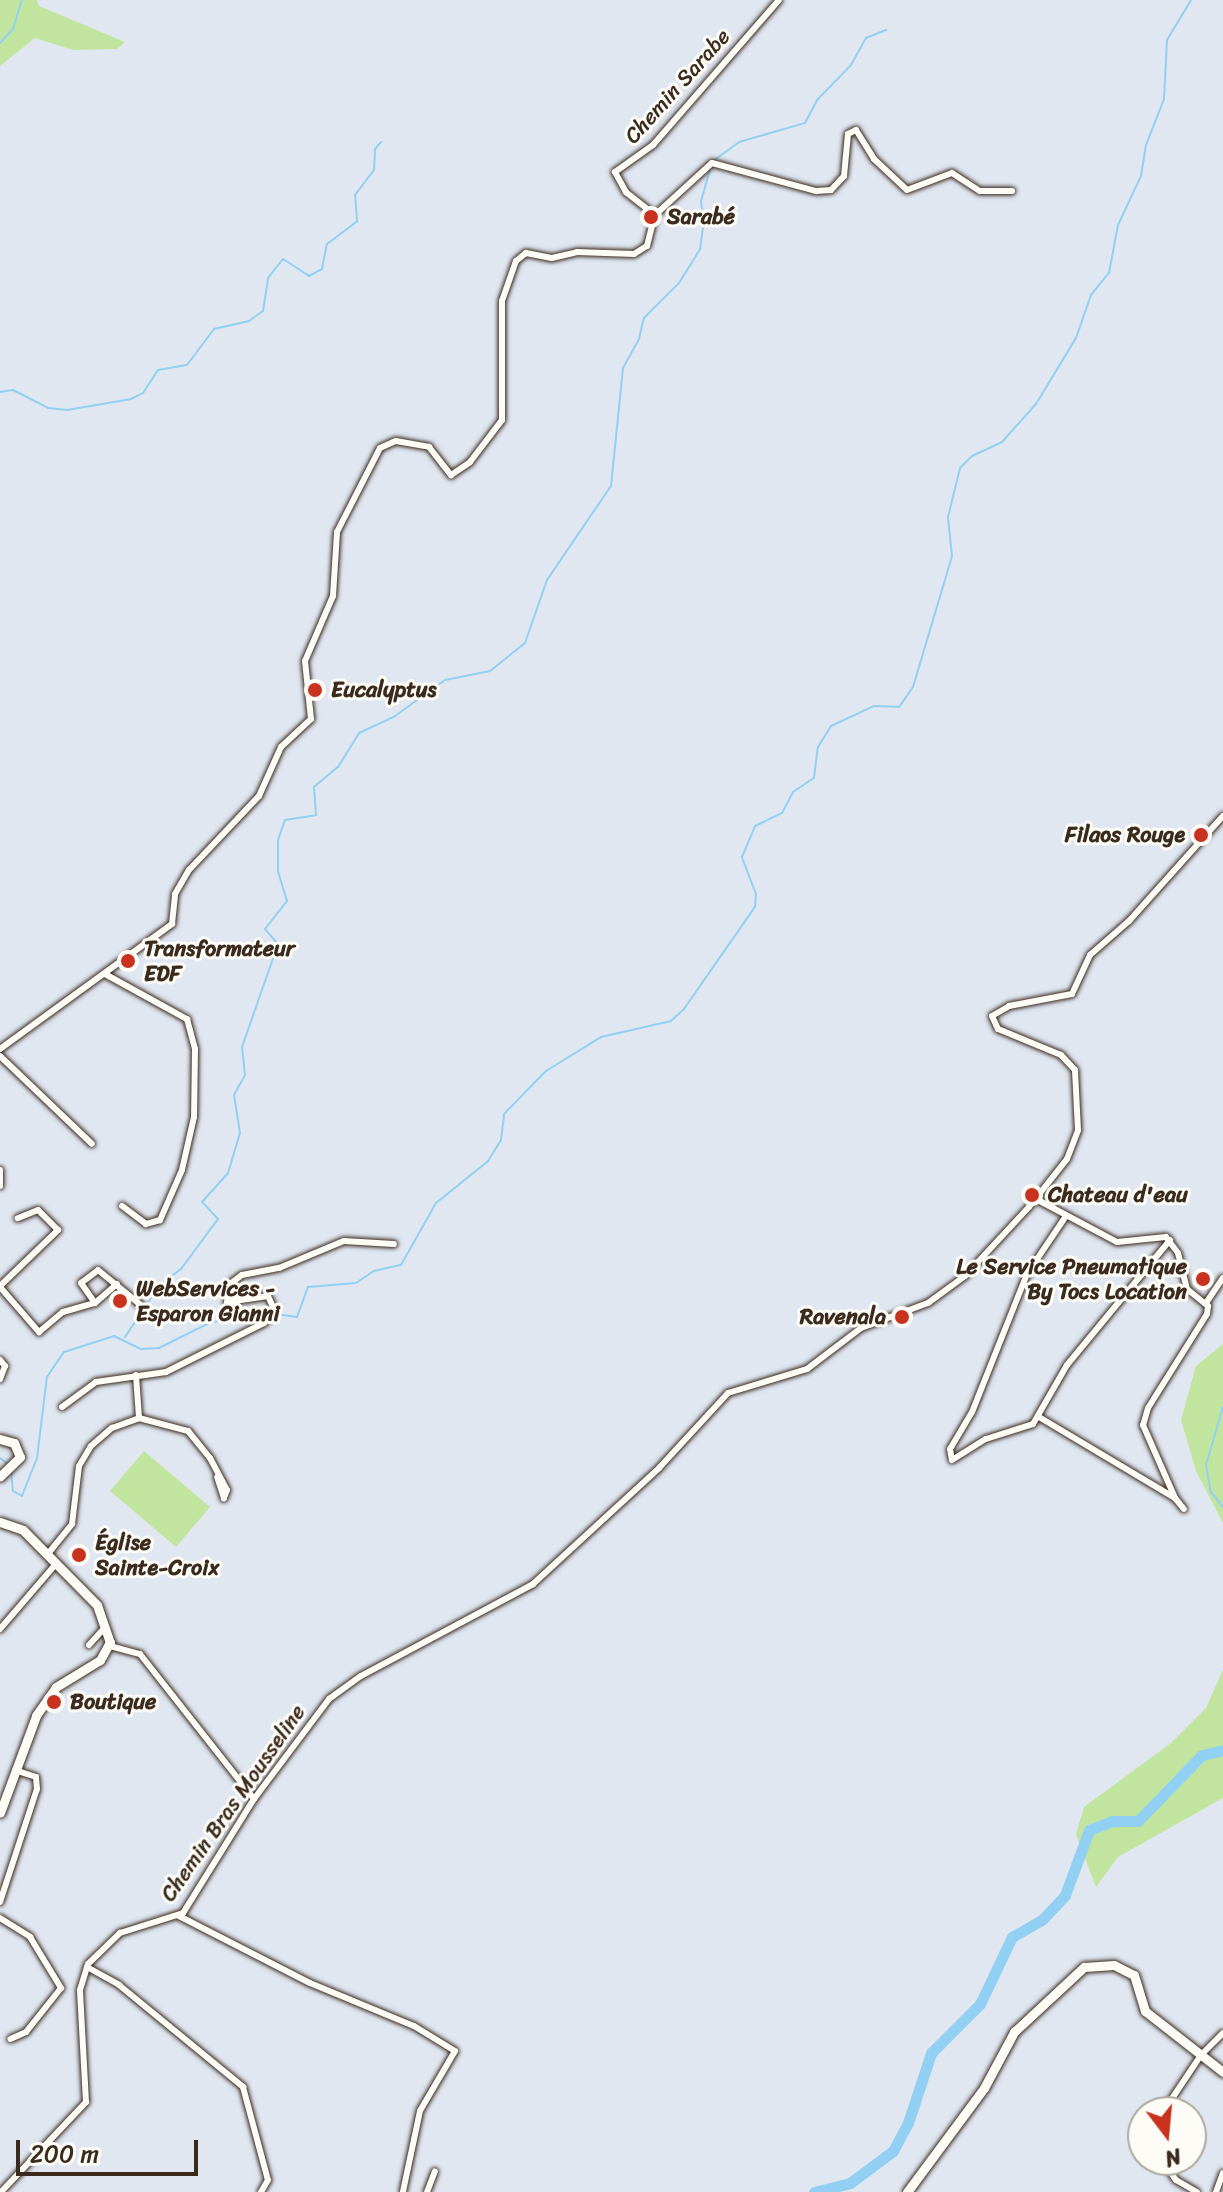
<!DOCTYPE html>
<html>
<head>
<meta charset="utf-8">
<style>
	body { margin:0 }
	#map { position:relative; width:1223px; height:2192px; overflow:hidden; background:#e0e7f1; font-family:Sriracha,sans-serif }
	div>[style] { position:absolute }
	.green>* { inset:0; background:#c1e59f }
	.stream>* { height:2px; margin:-1px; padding:0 1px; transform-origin:1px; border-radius:1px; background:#92d0f3 }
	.river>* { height:11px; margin:-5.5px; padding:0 5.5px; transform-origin:5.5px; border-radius:5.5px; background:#92d0f3 }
	.roads { filter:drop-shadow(0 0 2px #3b2a1e) drop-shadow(0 0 2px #3b2a1e) }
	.street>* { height:6px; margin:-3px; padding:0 3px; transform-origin:3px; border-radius:3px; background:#fdfcf7 }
	.secondary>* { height:9px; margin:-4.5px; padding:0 4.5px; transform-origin:4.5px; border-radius:4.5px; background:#fdfcf7 }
	.dots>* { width:22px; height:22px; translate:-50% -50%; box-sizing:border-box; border:4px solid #fdfcf7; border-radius:50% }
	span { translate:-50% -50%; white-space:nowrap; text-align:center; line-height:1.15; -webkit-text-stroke:6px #fdfcf7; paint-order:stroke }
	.street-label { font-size:22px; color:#3b2a1e }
	.poi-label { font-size:22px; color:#3b2a1e; font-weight:700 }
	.left { translate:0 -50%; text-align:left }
	.right { translate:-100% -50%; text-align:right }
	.north { position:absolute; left:1127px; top:2096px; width:80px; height:80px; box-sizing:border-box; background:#fdfcf7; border:2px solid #afa8a0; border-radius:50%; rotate:164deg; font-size:22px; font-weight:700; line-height:32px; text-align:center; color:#3b2a1e }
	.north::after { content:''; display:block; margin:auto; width:28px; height:36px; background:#c8321e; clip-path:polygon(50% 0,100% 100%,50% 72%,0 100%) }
	.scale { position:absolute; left:16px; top:2140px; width:182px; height:36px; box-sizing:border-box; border:4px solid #3b2a1e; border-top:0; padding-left:10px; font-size:24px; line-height:28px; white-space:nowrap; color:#3b2a1e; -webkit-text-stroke:6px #fdfcf7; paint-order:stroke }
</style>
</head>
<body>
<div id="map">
	<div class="green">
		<div style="clip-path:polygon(0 0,37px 0,39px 6px,125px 42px,117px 49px,73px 50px,35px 38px,0 66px)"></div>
		<div style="clip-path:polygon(1223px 1344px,1223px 1523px,1196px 1471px,1181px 1420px,1196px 1366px)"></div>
		<div style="clip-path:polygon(144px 1451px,210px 1507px,176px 1547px,110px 1491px)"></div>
		<div style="clip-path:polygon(1223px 1670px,1223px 1798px,1118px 1857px,1096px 1887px,1076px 1834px,1084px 1807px,1171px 1743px,1206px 1708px)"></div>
	</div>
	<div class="stream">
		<div style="left:0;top:43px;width:19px;rotate:-47deg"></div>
		<div style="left:13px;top:29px;width:30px;rotate:-73deg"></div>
		<div style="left:713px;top:161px;width:32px;rotate:-36deg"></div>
		<div style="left:739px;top:142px;width:69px;rotate:-16.1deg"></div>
		<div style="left:805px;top:123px;width:26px;rotate:-62deg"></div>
		<div style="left:817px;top:100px;width:49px;rotate:-45.8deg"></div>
		<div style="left:851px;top:65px;width:31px;rotate:-61deg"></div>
		<div style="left:866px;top:38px;width:22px;rotate:-22deg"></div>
		<div style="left:0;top:392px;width:13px;rotate:-9deg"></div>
		<div style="left:13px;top:390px;width:39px;rotate:27deg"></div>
		<div style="left:48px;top:408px;width:19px;rotate:6deg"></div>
		<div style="left:67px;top:410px;width:65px;rotate:-9.8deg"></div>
		<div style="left:131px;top:399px;width:13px;rotate:-27deg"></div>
		<div style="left:143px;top:393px;width:27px;rotate:-57deg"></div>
		<div style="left:158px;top:370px;width:29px;rotate:-10deg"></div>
		<div style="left:187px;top:365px;width:45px;rotate:-53.1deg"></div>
		<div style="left:214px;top:329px;width:36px;rotate:-13deg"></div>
		<div style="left:249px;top:321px;width:17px;rotate:-36deg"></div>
		<div style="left:263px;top:311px;width:33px;rotate:-81deg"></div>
		<div style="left:268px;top:278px;width:24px;rotate:-52deg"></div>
		<div style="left:283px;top:259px;width:31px;rotate:33deg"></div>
		<div style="left:309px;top:276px;width:15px;rotate:-28deg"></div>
		<div style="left:322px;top:269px;width:25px;rotate:-79deg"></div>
		<div style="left:327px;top:244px;width:38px;rotate:-37deg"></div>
		<div style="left:357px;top:221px;width:26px;rotate:-94deg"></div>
		<div style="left:355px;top:195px;width:31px;rotate:-53deg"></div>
		<div style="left:374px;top:170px;width:21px;rotate:-87deg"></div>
		<div style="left:375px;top:149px;width:9px;rotate:-49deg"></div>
		<div style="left:125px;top:1337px;width:61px;rotate:-56.3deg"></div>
		<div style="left:159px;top:1286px;width:28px;rotate:-38deg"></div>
		<div style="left:181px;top:1269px;width:62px;rotate:-53.5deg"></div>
		<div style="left:218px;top:1219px;width:23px;rotate:-133deg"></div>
		<div style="left:202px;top:1202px;width:39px;rotate:-48deg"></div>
		<div style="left:228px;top:1173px;width:42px;rotate:-73.3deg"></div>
		<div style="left:240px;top:1133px;width:38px;rotate:-99deg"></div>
		<div style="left:234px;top:1095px;width:23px;rotate:-61deg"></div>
		<div style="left:245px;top:1075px;width:28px;rotate:-96deg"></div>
		<div style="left:242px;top:1047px;width:109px;rotate:-70.7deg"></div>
		<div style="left:278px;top:944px;width:20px;rotate:-131deg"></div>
		<div style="left:265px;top:929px;width:36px;rotate:-52deg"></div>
		<div style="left:287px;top:901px;width:31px;rotate:-107deg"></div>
		<div style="left:278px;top:871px;width:31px;rotate:-90deg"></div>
		<div style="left:278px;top:840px;width:21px;rotate:-71deg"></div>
		<div style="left:285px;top:820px;width:31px;rotate:-9deg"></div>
		<div style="left:316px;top:815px;width:28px;rotate:-94deg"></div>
		<div style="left:314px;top:787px;width:31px;rotate:-40deg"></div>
		<div style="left:338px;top:767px;width:40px;rotate:-58deg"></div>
		<div style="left:359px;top:733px;width:40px;rotate:-25deg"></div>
		<div style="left:395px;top:716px;width:62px;rotate:-35.8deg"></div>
		<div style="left:445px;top:680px;width:46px;rotate:-11.3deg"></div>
		<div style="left:490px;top:671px;width:45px;rotate:-38.7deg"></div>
		<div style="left:525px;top:643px;width:67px;rotate:-70.8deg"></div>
		<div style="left:547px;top:580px;width:114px;rotate:-55.8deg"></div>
		<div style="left:611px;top:486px;width:119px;rotate:-84.2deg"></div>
		<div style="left:623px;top:368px;width:33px;rotate:-61deg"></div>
		<div style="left:639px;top:339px;width:22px;rotate:-77deg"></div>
		<div style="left:644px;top:318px;width:49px;rotate:-45deg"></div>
		<div style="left:679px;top:283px;width:40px;rotate:-58deg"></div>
		<div style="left:700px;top:249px;width:28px;rotate:-82deg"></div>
		<div style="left:704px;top:221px;width:20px;rotate:-99deg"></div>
		<div style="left:701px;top:201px;width:35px;rotate:-74deg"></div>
		<div style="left:1223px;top:1407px;width:60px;rotate:106.3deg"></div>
		<div style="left:1206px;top:1465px;width:27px;rotate:80deg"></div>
		<div style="left:1211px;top:1492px;width:19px;rotate:51deg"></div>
		<div style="left:0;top:1458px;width:11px;rotate:38deg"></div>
		<div style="left:11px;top:1470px;width:21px;rotate:85deg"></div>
		<div style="left:13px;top:1491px;width:10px;rotate:29deg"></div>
		<div style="left:22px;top:1496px;width:41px;rotate:-68.5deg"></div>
		<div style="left:37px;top:1458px;width:82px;rotate:-83deg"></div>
		<div style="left:47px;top:1377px;width:30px;rotate:-56deg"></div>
		<div style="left:64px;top:1352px;width:52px;rotate:-17.7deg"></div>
		<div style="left:114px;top:1336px;width:30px;rotate:26deg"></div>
		<div style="left:141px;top:1349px;width:18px;rotate:-3deg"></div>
		<div style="left:159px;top:1348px;width:58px;rotate:-26.6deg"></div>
		<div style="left:211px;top:1322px;width:31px;rotate:-7deg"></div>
		<div style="left:242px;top:1318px;width:15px;rotate:-28deg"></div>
		<div style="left:255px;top:1311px;width:42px;rotate:8.1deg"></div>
		<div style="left:297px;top:1317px;width:32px;rotate:-70deg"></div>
		<div style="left:308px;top:1287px;width:48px;rotate:-4.8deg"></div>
		<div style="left:356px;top:1283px;width:22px;rotate:-34deg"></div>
		<div style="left:374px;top:1271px;width:28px;rotate:-13deg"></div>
		<div style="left:401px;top:1265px;width:71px;rotate:-60.6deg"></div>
		<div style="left:436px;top:1203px;width:67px;rotate:-38.9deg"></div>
		<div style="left:488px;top:1161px;width:25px;rotate:-58deg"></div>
		<div style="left:501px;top:1140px;width:26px;rotate:-83deg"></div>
		<div style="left:504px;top:1114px;width:60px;rotate:-45.7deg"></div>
		<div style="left:546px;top:1071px;width:65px;rotate:-31.7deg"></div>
		<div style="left:601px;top:1037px;width:72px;rotate:-12.9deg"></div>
		<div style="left:671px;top:1021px;width:18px;rotate:-43deg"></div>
		<div style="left:684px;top:1009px;width:124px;rotate:-55.2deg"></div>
		<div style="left:755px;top:907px;width:13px;rotate:-86deg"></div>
		<div style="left:756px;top:894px;width:40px;rotate:-111deg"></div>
		<div style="left:742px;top:857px;width:34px;rotate:-67deg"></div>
		<div style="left:755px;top:826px;width:30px;rotate:-26deg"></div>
		<div style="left:782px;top:813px;width:24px;rotate:-62deg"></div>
		<div style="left:793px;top:792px;width:25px;rotate:-34deg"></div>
		<div style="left:814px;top:778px;width:31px;rotate:-83deg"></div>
		<div style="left:818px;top:747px;width:25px;rotate:-58deg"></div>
		<div style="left:831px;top:726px;width:47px;rotate:-24.9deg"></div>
		<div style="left:874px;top:706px;width:25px;rotate:2deg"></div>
		<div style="left:899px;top:707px;width:24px;rotate:-55deg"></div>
		<div style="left:913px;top:687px;width:137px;rotate:-73.4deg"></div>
		<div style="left:952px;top:556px;width:39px;rotate:-96deg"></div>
		<div style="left:948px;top:517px;width:50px;rotate:-76.2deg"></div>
		<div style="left:960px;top:468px;width:17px;rotate:-45deg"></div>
		<div style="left:972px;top:456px;width:33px;rotate:-25deg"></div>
		<div style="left:1002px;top:442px;width:51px;rotate:-48.2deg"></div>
		<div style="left:1036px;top:404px;width:77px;rotate:-58.8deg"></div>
		<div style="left:1076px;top:338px;width:46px;rotate:-70.8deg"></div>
		<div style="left:1091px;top:295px;width:28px;rotate:-51deg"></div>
		<div style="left:1109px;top:273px;width:49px;rotate:-79.4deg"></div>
		<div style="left:1118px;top:225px;width:54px;rotate:-64.9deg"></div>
		<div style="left:1141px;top:176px;width:31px;rotate:-81deg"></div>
		<div style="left:1146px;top:145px;width:49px;rotate:-68.6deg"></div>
		<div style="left:1164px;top:99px;width:59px;rotate:-87.1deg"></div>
		<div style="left:1167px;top:40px;width:47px;rotate:-59deg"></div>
	</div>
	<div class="river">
		<div style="left:814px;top:2192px;width:37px;rotate:-14deg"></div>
		<div style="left:850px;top:2183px;width:54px;rotate:-36.7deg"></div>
		<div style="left:893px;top:2151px;width:32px;rotate:-62deg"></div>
		<div style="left:908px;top:2123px;width:74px;rotate:-71.8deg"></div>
		<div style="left:931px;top:2053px;width:69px;rotate:-45deg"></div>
		<div style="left:980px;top:2004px;width:74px;rotate:-64.5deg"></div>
		<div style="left:1012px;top:1937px;width:34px;rotate:-30deg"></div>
		<div style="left:1042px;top:1920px;width:34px;rotate:-47deg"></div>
		<div style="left:1065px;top:1895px;width:69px;rotate:-69.7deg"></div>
		<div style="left:1089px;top:1830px;width:26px;rotate:-21deg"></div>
		<div style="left:1113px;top:1821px;width:25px"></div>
		<div style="left:1138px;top:1821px;width:92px;rotate:-45.9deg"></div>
		<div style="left:1202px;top:1755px;width:22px;rotate:-13deg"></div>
	</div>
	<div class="roads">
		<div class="street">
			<div style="left:655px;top:215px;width:77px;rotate:-42.4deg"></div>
			<div style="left:712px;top:163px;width:108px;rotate:15.1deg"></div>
			<div style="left:816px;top:191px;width:15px;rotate:-4deg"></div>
			<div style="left:831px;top:190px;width:19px;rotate:-47deg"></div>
			<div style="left:844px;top:176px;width:42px;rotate:-84.6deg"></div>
			<div style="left:848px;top:134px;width:9px;rotate:-27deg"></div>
			<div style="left:856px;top:130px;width:34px;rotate:58deg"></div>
			<div style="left:874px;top:159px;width:45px;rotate:43.2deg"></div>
			<div style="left:907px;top:190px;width:48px;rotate:-20.7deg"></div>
			<div style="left:952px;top:173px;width:33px;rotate:33deg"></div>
			<div style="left:980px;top:191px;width:32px"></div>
			<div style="left:105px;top:974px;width:94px;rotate:28.8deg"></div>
			<div style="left:187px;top:1019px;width:31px;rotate:75deg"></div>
			<div style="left:195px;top:1049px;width:68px;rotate:90.8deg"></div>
			<div style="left:194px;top:1117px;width:54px;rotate:102.8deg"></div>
			<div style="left:182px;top:1170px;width:55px;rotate:113.7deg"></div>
			<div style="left:160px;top:1220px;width:15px;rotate:164deg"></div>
			<div style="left:146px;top:1224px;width:30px;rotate:-143deg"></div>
			<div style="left:0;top:1049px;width:213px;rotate:-36deg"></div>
			<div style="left:172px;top:924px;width:30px;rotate:-84deg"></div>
			<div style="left:175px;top:894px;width:28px;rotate:-60deg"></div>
			<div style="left:189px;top:870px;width:102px;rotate:-46.6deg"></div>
			<div style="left:259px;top:796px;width:54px;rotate:-65.8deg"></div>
			<div style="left:281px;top:747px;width:41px;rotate:-43deg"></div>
			<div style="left:311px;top:719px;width:58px;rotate:-95.9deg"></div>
			<div style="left:305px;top:661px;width:71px;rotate:-66.7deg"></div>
			<div style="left:333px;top:596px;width:64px;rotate:-86.4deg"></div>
			<div style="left:337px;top:532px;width:94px;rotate:-62.9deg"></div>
			<div style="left:380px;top:448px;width:17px;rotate:-24deg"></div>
			<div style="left:396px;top:441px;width:34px;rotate:10deg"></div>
			<div style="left:429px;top:447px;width:36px;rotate:52deg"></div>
			<div style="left:451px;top:475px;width:23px;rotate:-34deg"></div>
			<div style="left:470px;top:462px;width:53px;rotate:-52.7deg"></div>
			<div style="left:502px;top:420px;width:119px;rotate:-90deg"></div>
			<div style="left:502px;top:301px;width:42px;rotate:-70.7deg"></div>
			<div style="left:516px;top:261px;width:13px;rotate:-39deg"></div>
			<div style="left:526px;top:253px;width:26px;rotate:11deg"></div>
			<div style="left:552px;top:258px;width:26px;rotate:-13deg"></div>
			<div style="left:577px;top:252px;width:57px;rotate:2deg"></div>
			<div style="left:634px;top:254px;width:15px;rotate:-32deg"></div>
			<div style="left:647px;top:246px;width:32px;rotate:-76deg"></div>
			<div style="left:655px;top:215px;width:37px;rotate:-142deg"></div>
			<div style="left:626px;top:192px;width:23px;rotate:-119deg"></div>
			<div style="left:615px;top:172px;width:47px;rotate:-35.4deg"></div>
			<div style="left:653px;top:145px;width:192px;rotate:-49deg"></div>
			<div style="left:0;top:1056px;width:127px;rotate:43.7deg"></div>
			<div style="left:0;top:1170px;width:16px;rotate:90deg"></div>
			<div style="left:1036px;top:1199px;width:92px;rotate:28deg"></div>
			<div style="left:1117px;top:1242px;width:49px;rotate:-5.8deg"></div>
			<div style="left:1166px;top:1237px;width:20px;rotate:53deg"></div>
			<div style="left:1178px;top:1253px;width:37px;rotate:76deg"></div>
			<div style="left:1187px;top:1289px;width:27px;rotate:39deg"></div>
			<div style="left:1208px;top:1306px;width:8px;rotate:97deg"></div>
			<div style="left:1207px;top:1314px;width:111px;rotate:122.1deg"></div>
			<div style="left:1148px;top:1408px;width:18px;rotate:106deg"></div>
			<div style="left:1143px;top:1425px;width:80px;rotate:66.3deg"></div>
			<div style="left:1066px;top:1216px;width:70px;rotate:123.9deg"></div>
			<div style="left:1027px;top:1274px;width:149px;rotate:111.7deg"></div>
			<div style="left:972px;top:1412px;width:43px;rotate:120.7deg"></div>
			<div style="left:950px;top:1449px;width:11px;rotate:80deg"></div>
			<div style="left:952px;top:1460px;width:40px;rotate:-32deg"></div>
			<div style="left:986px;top:1439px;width:49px;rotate:-17.7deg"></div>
			<div style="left:1033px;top:1424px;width:68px;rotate:-60deg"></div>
			<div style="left:1067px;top:1365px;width:162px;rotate:-50.5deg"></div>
			<div style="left:0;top:1286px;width:81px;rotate:-44deg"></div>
			<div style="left:58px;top:1230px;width:28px;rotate:-135deg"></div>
			<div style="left:38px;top:1210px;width:22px;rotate:158deg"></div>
			<div style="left:0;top:1287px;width:60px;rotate:49.1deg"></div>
			<div style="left:39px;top:1332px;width:31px;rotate:-40deg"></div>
			<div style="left:63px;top:1312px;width:33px;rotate:-16deg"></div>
			<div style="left:95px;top:1303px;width:29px;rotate:-41deg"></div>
			<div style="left:95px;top:1303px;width:24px;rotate:-125deg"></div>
			<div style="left:81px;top:1283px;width:21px;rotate:-37deg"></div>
			<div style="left:98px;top:1270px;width:57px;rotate:39.3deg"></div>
			<div style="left:1206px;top:1303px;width:30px;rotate:-56deg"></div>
			<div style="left:0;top:1360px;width:8px;rotate:50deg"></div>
			<div style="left:5px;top:1366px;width:14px;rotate:111deg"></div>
			<div style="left:136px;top:1375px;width:43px;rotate:86deg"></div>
			<div style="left:62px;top:1407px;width:42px;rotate:-36.3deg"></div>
			<div style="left:96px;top:1382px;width:71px;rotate:-8.1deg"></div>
			<div style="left:166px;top:1372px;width:110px;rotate:-26.6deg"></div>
			<div style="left:264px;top:1323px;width:17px;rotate:-54deg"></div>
			<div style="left:274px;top:1309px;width:14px;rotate:-115deg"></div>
			<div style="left:268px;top:1296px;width:41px;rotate:171.7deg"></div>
			<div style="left:227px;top:1302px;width:18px;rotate:-81deg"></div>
			<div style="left:230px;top:1284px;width:15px;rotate:-37deg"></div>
			<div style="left:242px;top:1275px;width:38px;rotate:-11deg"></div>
			<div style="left:279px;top:1268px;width:70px;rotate:-22.6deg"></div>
			<div style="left:344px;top:1241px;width:50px;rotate:3.4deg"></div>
			<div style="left:1039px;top:1417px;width:158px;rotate:30.8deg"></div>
			<div style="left:1175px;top:1498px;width:14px;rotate:51deg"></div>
			<div style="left:47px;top:1555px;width:40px;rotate:-51deg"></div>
			<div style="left:72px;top:1524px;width:58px;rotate:-83.1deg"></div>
			<div style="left:79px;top:1466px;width:23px;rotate:-59deg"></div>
			<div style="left:91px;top:1446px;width:28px;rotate:-41deg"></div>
			<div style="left:112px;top:1428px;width:29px;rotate:-20deg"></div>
			<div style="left:139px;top:1418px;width:51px;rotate:14.9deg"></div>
			<div style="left:188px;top:1431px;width:35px;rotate:51deg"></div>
			<div style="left:210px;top:1458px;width:36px;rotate:62deg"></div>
			<div style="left:227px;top:1490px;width:9px;rotate:111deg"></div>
			<div style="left:224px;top:1498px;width:22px;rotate:-108deg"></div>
			<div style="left:0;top:1629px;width:86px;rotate:-49.3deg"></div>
			<div style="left:89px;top:1645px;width:24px;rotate:-48deg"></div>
			<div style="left:110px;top:1646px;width:31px;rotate:15deg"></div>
			<div style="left:140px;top:1654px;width:184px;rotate:51.8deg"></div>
			<div style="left:0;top:1902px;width:119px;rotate:-71.9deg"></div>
			<div style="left:37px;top:1789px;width:12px;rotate:-95deg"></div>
			<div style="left:36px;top:1777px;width:22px;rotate:-162deg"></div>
			<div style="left:179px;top:1916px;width:147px;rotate:27.1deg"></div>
			<div style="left:310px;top:1983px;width:113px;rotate:22.5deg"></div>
			<div style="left:414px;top:2026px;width:48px;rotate:31.4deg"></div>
			<div style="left:455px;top:2051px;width:69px;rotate:120.3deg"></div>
			<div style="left:420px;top:2111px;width:83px;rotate:101.9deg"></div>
			<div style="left:0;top:1918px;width:36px;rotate:32deg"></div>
			<div style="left:30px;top:1937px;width:60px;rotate:58.7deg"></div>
			<div style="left:61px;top:1988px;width:56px;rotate:128.5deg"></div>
			<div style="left:26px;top:2032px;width:17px;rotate:156deg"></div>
			<div style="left:87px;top:1967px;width:37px;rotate:29deg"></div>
			<div style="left:119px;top:1985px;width:161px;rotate:39.4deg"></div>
			<div style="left:243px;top:2087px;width:96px;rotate:75deg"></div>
			<div style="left:268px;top:2180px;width:14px;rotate:120deg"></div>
			<div style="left:1163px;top:2112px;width:69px;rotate:-56.3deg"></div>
			<div style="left:1201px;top:2055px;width:31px;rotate:-45deg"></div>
			<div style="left:1161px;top:2160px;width:25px;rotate:53deg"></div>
			<div style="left:1176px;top:2180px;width:24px;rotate:30deg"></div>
			<div style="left:1px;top:2192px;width:124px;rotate:-46.6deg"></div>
			<div style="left:86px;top:2102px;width:112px;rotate:-93.1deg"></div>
			<div style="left:80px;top:1990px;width:27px;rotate:-73deg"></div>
			<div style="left:88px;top:1964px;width:45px;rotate:-44.1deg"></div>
			<div style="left:120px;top:1933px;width:66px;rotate:-17.6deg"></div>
			<div style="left:183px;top:1913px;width:134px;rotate:-58.1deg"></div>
			<div style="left:254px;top:1799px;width:125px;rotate:-53.1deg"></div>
			<div style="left:329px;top:1699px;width:39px;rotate:-36deg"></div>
			<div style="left:361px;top:1676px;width:195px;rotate:-28.1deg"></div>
			<div style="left:533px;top:1584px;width:171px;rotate:-42.6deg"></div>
			<div style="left:659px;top:1468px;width:102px;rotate:-47.4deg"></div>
			<div style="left:728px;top:1393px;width:83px;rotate:-16.9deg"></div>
			<div style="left:807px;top:1369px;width:68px;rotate:-37.2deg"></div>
			<div style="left:861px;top:1328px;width:72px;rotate:-20.5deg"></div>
			<div style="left:928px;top:1303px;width:46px;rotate:-36.1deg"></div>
			<div style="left:965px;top:1276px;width:94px;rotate:-47.2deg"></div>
			<div style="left:1029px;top:1207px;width:61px;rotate:-51.6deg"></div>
			<div style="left:1067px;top:1159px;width:31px;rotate:-69deg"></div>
			<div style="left:1078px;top:1130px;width:60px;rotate:-92.9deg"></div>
			<div style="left:1075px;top:1070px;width:21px;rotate:-133deg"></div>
			<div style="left:1061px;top:1055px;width:68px;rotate:-157.6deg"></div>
			<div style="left:998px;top:1029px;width:14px;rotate:-115deg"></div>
			<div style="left:992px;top:1016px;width:20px;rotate:-30deg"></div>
			<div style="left:1009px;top:1006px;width:64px;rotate:-10.8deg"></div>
			<div style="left:1072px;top:994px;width:43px;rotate:-65.2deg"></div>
			<div style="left:1090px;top:955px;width:52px;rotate:-41.1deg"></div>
			<div style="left:1129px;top:921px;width:141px;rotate:-48.2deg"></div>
			<div style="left:427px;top:2192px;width:22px;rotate:-69deg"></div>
			<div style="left:1216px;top:2192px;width:20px;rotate:-70deg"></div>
		</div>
		<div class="secondary">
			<div style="left:0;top:1439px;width:15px;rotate:16deg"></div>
			<div style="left:14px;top:1443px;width:15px;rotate:67deg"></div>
			<div style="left:20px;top:1457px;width:28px;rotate:136deg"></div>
			<div style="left:0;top:1522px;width:24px;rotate:19deg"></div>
			<div style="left:23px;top:1530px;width:105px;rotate:45.4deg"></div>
			<div style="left:97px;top:1605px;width:39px;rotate:71deg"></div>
			<div style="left:110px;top:1642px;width:21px;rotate:119deg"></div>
			<div style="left:100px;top:1660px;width:52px;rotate:148.5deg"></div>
			<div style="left:56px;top:1687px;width:35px;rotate:125deg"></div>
			<div style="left:36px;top:1716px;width:103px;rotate:110.4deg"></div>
			<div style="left:907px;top:2192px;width:129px;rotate:-53.5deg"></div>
			<div style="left:984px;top:2088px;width:64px;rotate:-61.8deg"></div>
			<div style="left:1014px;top:2032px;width:96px;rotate:-42.9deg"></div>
			<div style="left:1084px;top:1967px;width:30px;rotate:-4deg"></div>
			<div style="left:1114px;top:1965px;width:22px;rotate:27deg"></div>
			<div style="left:1134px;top:1975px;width:38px;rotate:73deg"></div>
			<div style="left:1145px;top:2011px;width:99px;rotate:38deg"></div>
		</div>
	</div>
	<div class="dots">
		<div style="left:651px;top:217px;background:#c8321e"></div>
		<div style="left:315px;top:690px;background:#c8321e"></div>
		<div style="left:1201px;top:835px;background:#c8321e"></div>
		<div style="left:128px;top:961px;background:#c8321e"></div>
		<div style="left:1032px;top:1195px;background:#c8321e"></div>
		<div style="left:1203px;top:1279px;background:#c8321e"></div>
		<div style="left:120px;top:1301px;background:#c8321e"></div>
		<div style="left:902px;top:1317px;background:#c8321e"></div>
		<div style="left:79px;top:1555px;background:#c8321e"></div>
		<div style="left:54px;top:1702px;background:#c8321e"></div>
	</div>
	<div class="street-label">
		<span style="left:677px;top:86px;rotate:-48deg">Chemin Sarabe</span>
		<span style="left:233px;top:1803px;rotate:-55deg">Chemin Bras Mousseline</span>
	</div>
	<div class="poi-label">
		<span class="left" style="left:667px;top:217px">Sarabé</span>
		<span class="left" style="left:331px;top:690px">Eucalyptus</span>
		<span class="right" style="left:1185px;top:835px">Filaos Rouge</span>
		<span class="left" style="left:144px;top:961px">Transformateur<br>EDF</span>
		<span class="left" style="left:1048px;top:1195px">Chateau d'eau</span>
		<span class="right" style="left:1187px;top:1279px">Le Service Pneumatique<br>By Tocs Location</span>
		<span class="left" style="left:136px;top:1301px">WebServices -<br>Esparon Gianni</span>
		<span class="right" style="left:886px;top:1317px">Ravenala</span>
		<span class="left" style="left:95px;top:1555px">Église<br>Sainte-Croix</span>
		<span class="left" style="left:70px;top:1702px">Boutique</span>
	</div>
	<div class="north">N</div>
	<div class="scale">200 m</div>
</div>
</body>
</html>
